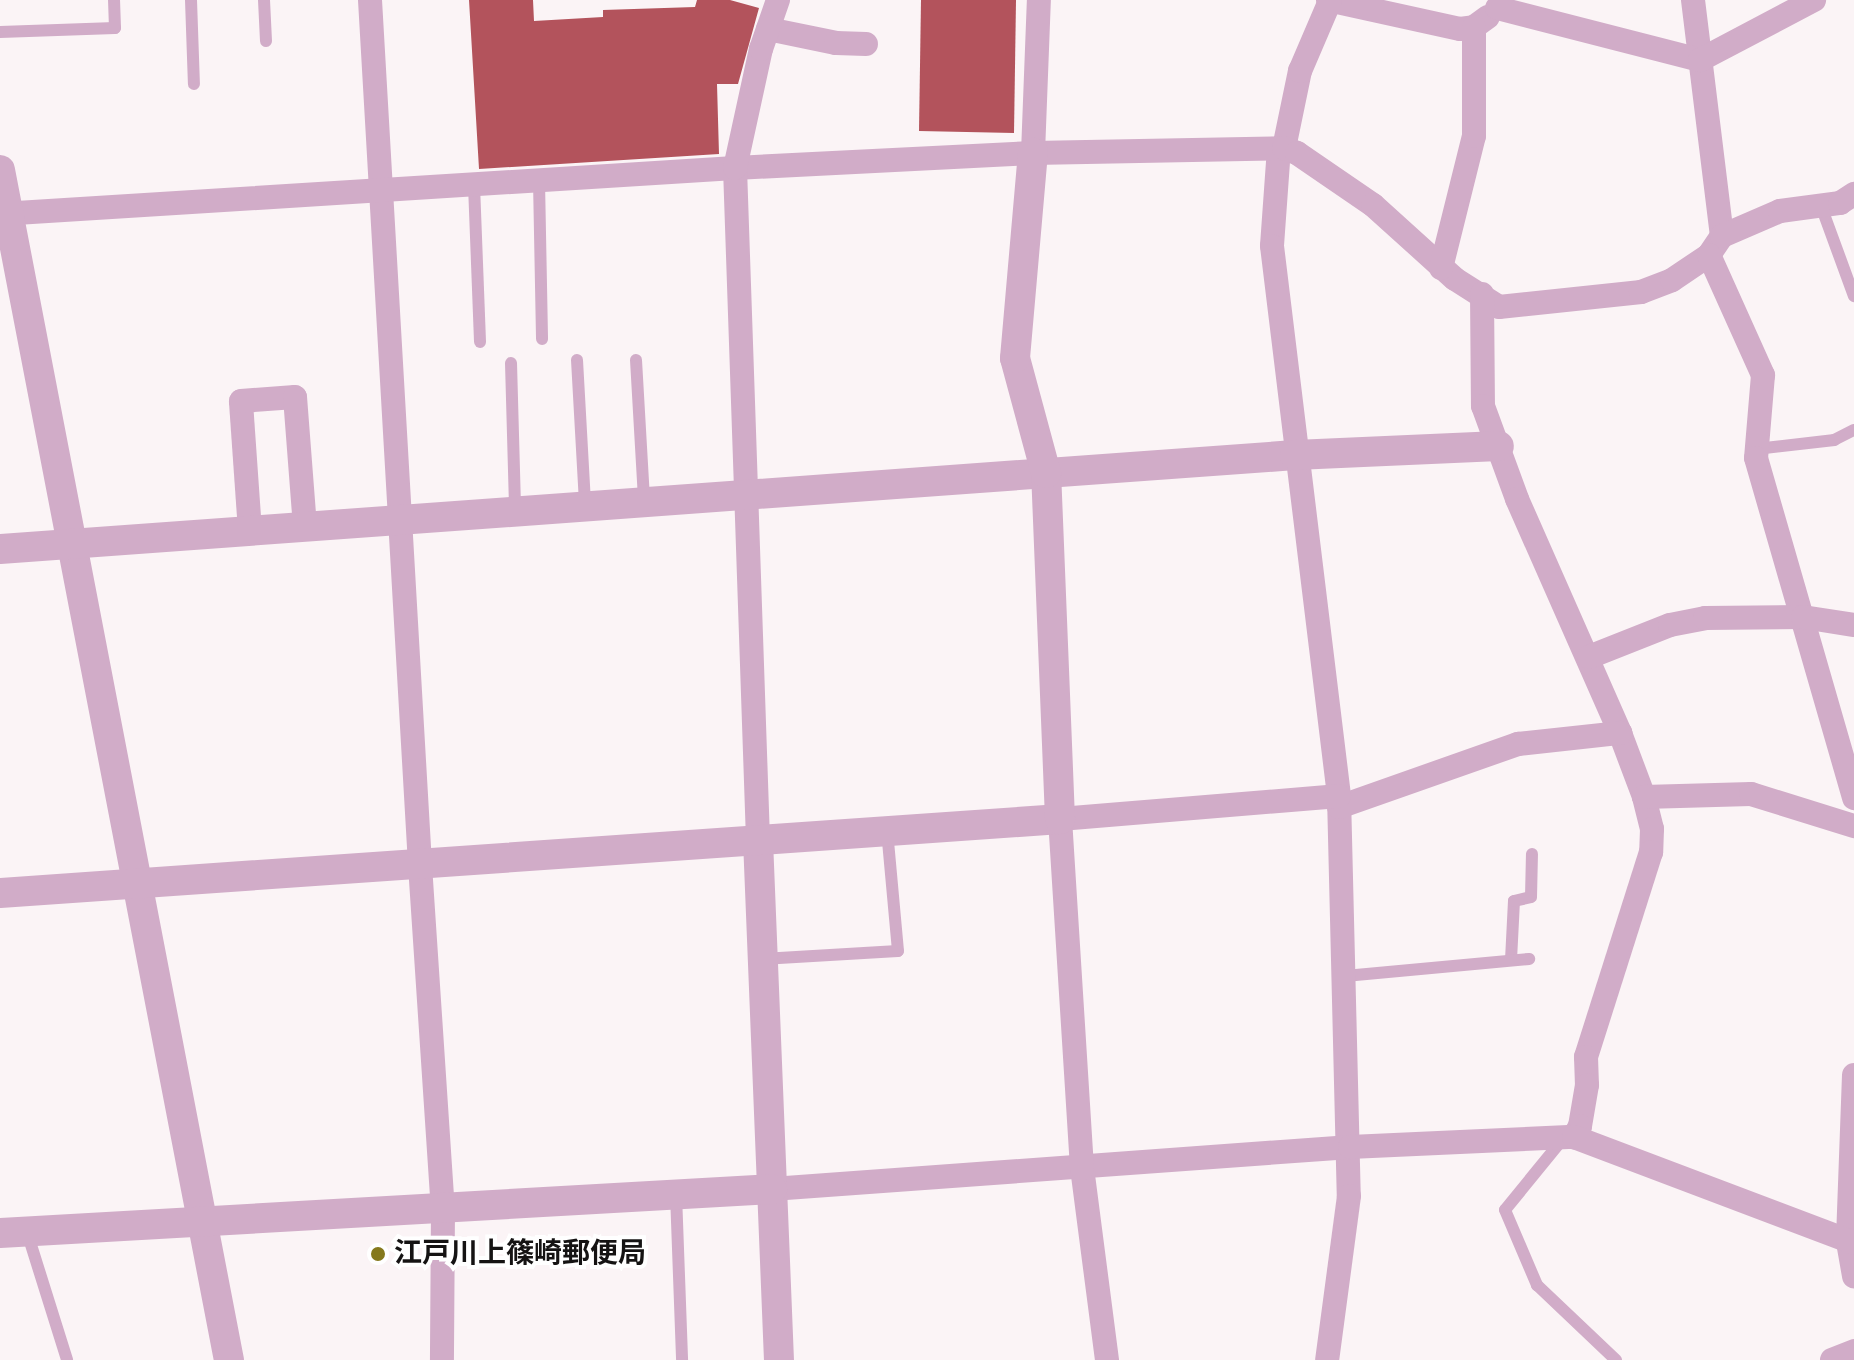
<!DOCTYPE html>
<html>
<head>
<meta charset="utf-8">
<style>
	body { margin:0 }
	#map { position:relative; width:1854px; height:1360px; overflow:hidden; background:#fbf4f6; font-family:"Alegreya Sans","Noto Sans JP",sans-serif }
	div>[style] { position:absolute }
	.building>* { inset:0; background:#b3535c }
	.service>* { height:12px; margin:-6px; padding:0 6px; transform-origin:6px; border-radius:6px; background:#d1acc8 }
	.minor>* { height:24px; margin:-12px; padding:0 12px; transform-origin:12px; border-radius:12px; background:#d1acc8 }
	.tertiary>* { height:30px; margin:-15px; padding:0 15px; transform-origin:15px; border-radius:15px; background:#d1acc8 }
	.dots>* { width:22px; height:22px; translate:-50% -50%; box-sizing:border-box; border:4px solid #fff; border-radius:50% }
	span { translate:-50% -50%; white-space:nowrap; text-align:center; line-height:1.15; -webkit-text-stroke:8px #fff; paint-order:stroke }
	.poi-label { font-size:28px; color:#151313; font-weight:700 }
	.left { translate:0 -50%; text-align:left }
</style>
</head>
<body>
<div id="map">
	<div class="building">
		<div style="clip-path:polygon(469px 0,533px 0,534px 21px,603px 17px,603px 10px,695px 7px,697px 0,730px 0,759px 8px,738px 84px,717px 84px,719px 154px,479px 169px)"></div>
		<div style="clip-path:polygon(921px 0,1016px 0,1014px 133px,919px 131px)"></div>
	</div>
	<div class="service">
		<div style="left:191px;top:0;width:84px;rotate:88deg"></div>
		<div style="left:264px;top:0;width:41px;rotate:87.2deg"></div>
		<div style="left:0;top:32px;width:115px;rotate:-2deg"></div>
		<div style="left:115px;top:28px;width:28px;rotate:-92deg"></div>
		<div style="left:539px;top:181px;width:158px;rotate:88.9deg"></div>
		<div style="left:474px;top:185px;width:157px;rotate:87.8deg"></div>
		<div style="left:1821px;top:206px;width:96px;rotate:69.9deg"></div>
		<div style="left:577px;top:360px;width:145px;rotate:86.8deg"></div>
		<div style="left:636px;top:360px;width:140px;rotate:86.7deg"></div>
		<div style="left:511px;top:363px;width:147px;rotate:88.4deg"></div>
		<div style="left:1756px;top:449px;width:79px;rotate:-6.6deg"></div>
		<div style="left:1834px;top:440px;width:22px;rotate:-27deg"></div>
		<div style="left:762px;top:959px;width:136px;rotate:-3.4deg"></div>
		<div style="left:898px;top:951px;width:121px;rotate:-95.2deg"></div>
		<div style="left:1511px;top:960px;width:59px;rotate:-87.1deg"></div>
		<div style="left:1514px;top:901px;width:17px;rotate:-13deg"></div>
		<div style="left:1531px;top:897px;width:43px;rotate:-88.7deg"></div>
		<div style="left:1345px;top:976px;width:185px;rotate:-5.3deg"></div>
		<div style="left:1562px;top:1140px;width:90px;rotate:129.2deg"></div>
		<div style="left:1505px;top:1210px;width:82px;rotate:66.9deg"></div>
		<div style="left:1537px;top:1285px;width:109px;rotate:43.5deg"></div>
		<div style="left:676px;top:1194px;width:166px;rotate:87.9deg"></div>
		<div style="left:27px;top:1232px;width:134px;rotate:72.6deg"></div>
	</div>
	<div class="minor">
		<div style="left:370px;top:0;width:866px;rotate:86.69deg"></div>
		<div style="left:420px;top:865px;width:344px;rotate:86.2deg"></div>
		<div style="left:443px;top:1208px;width:152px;rotate:90.4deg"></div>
		<div style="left:1328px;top:0;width:135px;rotate:12.4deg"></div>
		<div style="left:1460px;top:29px;width:14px;rotate:-8deg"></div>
		<div style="left:1474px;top:27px;width:17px;rotate:-36deg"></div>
		<div style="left:1693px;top:0;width:238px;rotate:83deg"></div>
		<div style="left:1497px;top:8px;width:210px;rotate:14.4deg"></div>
		<div style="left:1700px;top:60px;width:129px;rotate:-27.8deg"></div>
		<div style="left:768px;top:29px;width:69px;rotate:11.6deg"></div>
		<div style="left:836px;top:43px;width:30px;rotate:2deg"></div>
		<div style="left:1279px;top:148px;width:98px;rotate:94.1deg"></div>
		<div style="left:1272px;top:246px;width:554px;rotate:83.05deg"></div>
		<div style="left:1339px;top:796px;width:400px;rotate:88.6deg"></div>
		<div style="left:1349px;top:1196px;width:165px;rotate:97.6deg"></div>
		<div style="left:1284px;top:148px;width:79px;rotate:-78.3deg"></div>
		<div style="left:1300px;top:71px;width:76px;rotate:-66.8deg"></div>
		<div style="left:1033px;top:153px;width:153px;rotate:-87.8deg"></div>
		<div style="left:0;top:214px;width:736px;rotate:-3.58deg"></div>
		<div style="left:735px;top:168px;width:298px;rotate:-2.9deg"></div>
		<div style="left:1033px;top:153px;width:251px;rotate:-1.1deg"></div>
		<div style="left:1284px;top:148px;width:14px;rotate:21deg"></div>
		<div style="left:1297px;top:153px;width:92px;rotate:34.4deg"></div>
		<div style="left:1373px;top:205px;width:110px;rotate:42.1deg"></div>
		<div style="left:1455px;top:279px;width:52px;rotate:32.5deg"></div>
		<div style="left:1499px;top:307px;width:143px;rotate:-6deg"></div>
		<div style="left:1641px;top:292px;width:33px;rotate:-21deg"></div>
		<div style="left:1672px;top:280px;width:45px;rotate:-34deg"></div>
		<div style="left:1709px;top:255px;width:23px;rotate:-56deg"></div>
		<div style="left:1722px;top:236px;width:63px;rotate:-23.3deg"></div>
		<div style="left:1780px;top:211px;width:61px;rotate:-7.6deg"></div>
		<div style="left:1840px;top:203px;width:17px;rotate:-33deg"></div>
		<div style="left:1709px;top:255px;width:132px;rotate:65.8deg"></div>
		<div style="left:1763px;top:375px;width:83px;rotate:94.8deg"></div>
		<div style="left:1756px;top:458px;width:354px;rotate:73.9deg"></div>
		<div style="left:1441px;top:268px;width:136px;rotate:-76deg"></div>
		<div style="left:1474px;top:136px;width:109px;rotate:-90deg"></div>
		<div style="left:1482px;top:294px;width:112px;rotate:89.5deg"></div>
		<div style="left:1483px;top:406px;width:99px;rotate:69.9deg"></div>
		<div style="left:1517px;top:499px;width:256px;rotate:66.2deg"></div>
		<div style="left:1620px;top:733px;width:68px;rotate:69.4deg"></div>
		<div style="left:1644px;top:797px;width:33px;rotate:76deg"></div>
		<div style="left:1652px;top:829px;width:23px;rotate:92deg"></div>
		<div style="left:1651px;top:852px;width:215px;rotate:107.6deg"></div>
		<div style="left:1586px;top:1057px;width:28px;rotate:88deg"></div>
		<div style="left:1587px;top:1085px;width:42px;rotate:99.7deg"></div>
		<div style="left:1580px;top:1126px;width:13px;rotate:119deg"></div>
		<div style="left:250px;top:531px;width:130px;rotate:-94deg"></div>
		<div style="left:241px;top:401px;width:54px;rotate:-4.2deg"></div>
		<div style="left:295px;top:397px;width:129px;rotate:85.6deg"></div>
		<div style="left:1589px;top:657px;width:87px;rotate:-21.6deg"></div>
		<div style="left:1670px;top:625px;width:36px;rotate:-11deg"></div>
		<div style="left:1705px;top:618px;width:98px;rotate:-0.6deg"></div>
		<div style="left:1803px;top:617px;width:52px;rotate:8.9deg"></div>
		<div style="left:1644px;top:797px;width:107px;rotate:-1.6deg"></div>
		<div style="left:1751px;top:794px;width:108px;rotate:17.3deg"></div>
		<div style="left:1339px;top:807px;width:190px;rotate:-19.4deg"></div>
		<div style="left:1518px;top:744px;width:103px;rotate:-6.2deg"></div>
		<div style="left:758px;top:840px;width:672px;rotate:-91.96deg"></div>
		<div style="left:735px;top:168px;width:122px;rotate:-77.7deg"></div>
		<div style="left:761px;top:49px;width:52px;rotate:-70.9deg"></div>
		<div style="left:1854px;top:1075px;width:167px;rotate:92.1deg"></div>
		<div style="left:1848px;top:1242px;width:35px;rotate:80deg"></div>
		<div style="left:772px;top:1189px;width:580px;rotate:-4.16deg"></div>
		<div style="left:1350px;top:1147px;width:224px;rotate:-2.6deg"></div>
		<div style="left:1574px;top:1137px;width:299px;rotate:20.7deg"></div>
		<div style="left:1107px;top:1360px;width:194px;rotate:-97.4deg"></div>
		<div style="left:1082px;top:1168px;width:350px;rotate:-93.6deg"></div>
		<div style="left:1060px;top:819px;width:280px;rotate:-4.7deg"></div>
		<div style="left:1832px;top:1360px;width:24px;rotate:-22deg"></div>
	</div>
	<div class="tertiary">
		<div style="left:0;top:170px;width:1212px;rotate:79.11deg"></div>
		<div style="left:0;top:549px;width:1298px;rotate:-4.15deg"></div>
		<div style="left:1295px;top:455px;width:204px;rotate:-2.5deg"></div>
		<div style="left:758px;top:840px;width:520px;rotate:87.69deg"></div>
		<div style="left:0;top:893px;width:1063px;rotate:-3.99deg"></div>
		<div style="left:1060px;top:819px;width:346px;rotate:-92.3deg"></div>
		<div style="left:1046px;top:473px;width:119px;rotate:-105.1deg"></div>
		<div style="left:1015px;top:358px;width:206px;rotate:-85deg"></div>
		<div style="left:0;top:1233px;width:773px;rotate:-3.26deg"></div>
	</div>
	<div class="dots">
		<div style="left:378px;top:1254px;background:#85781c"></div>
	</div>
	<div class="poi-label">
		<span class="left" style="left:394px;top:1254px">江戸川上篠崎郵便局</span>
	</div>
</div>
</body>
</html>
